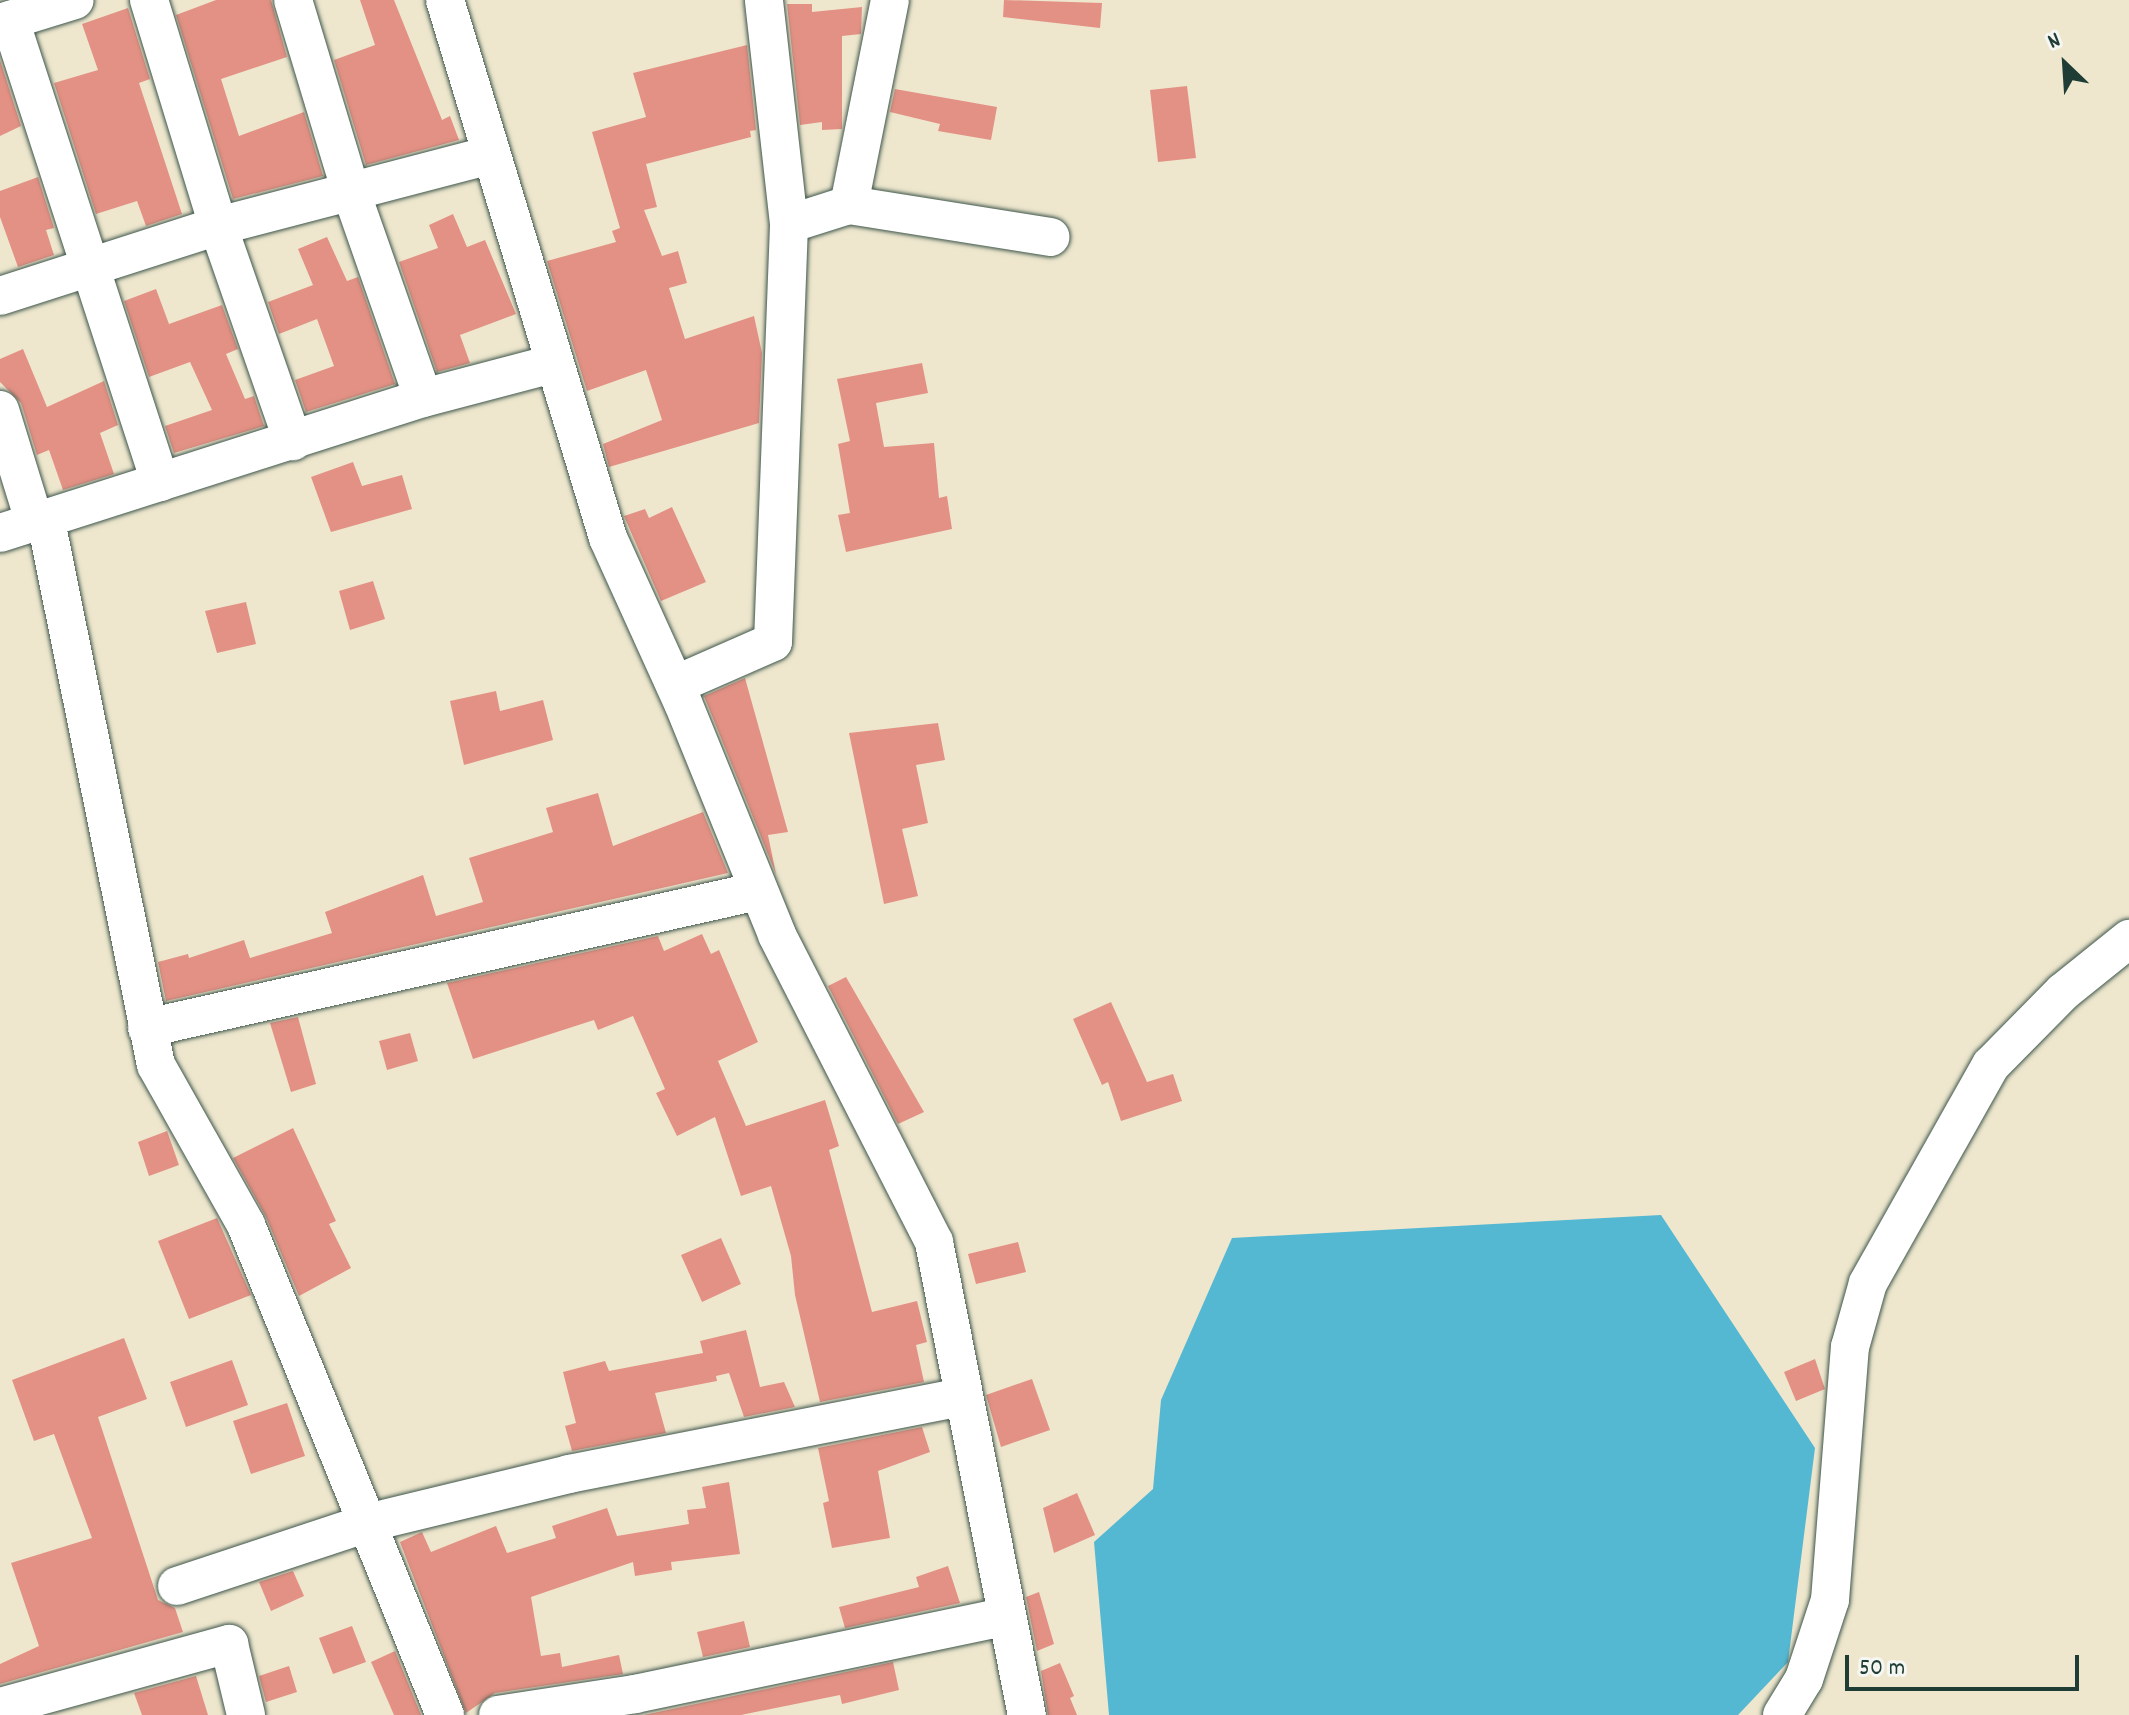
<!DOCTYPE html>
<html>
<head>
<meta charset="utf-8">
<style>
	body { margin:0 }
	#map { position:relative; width:2129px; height:1715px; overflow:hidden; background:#eee7ce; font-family:Dekko,sans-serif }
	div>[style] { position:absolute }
	.water>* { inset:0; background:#55b8d3 }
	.building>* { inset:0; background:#e39184 }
	.roads { filter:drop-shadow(0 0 2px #3e564b) drop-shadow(0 0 2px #3e564b) }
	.minor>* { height:38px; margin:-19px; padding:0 19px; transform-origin:19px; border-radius:19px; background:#fff }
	span { translate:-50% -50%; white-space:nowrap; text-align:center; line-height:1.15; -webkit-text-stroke:6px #f6f6f2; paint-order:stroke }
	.north { position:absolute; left:2025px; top:24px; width:80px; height:80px; -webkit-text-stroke:6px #f6f6f2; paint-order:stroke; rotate:335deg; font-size:22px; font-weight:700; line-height:32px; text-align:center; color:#1f3d34 }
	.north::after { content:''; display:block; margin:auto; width:28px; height:36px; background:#1f3d34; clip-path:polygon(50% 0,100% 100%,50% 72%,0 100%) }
	.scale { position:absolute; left:1845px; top:1655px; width:234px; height:36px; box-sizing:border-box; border:4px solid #1f3d34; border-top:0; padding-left:10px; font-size:24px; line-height:28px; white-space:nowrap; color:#1f3d34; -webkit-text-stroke:6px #f6f6f2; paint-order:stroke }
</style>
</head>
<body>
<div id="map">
	<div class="water">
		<div style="clip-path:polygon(1661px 1215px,1815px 1448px,1788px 1662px,1738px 1715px,1109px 1715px,1094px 1542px,1153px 1489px,1161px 1400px,1232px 1238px)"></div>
	</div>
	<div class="building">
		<div style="clip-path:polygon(216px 0,271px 0,287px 57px,221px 79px,239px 136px,304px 112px,323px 176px,233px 199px,176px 15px)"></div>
		<div style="clip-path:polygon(360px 0,394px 0,442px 120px,450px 116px,459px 140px,366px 165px,334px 60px,375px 45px)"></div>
		<div style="clip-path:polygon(1004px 0,1102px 3px,1100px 28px,1003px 17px)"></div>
		<div style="clip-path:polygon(787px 4px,812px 4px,812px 12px,862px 7px,861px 34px,842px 36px,842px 129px,822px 130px,822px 122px,800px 125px)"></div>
		<div style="clip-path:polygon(128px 8px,150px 79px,139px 83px,182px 214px,146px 226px,137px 201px,96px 214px,54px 83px,98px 70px,82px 24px)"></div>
		<div style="clip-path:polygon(747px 45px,756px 130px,750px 131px,751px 137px,646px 164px,657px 207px,644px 210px,662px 256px,678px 251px,687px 283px,669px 288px,685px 339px,754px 316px,762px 353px,759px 423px,609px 467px,603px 444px,662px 420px,646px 370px,587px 391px,547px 261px,616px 242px,612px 231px,620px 228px,592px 132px,646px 117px,633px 73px)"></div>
		<div style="clip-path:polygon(0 60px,21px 126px,0 136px)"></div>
		<div style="clip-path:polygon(1187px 86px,1196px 158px,1158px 162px,1150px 90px)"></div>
		<div style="clip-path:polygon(895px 89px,997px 107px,991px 140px,938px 131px,940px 124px,890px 112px)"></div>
		<div style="clip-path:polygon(38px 177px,54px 228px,46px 230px,54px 255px,18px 267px,0 217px,0 191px)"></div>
		<div style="clip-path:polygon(453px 214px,467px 247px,485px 240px,516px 314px,460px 335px,470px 363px,437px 372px,399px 262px,438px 248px,429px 225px)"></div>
		<div style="clip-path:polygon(327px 237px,347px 281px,358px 277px,395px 384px,306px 412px,295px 380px,334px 366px,317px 319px,279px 334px,268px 302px,313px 285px,298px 249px)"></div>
		<div style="clip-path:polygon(156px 289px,169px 324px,222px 305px,238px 349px,226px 354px,245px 399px,254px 396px,264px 426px,174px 453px,165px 426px,212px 410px,190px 362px,149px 377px,124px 301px)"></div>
		<div style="clip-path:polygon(23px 349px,47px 407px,104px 381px,118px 425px,100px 433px,114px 474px,63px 490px,49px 450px,37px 455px,21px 403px,0 382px,0 359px)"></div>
		<div style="clip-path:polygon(922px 363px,928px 393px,876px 403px,884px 447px,934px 443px,939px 498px,947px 496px,952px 529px,846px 552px,838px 515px,850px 513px,838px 444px,850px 441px,837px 379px)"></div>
		<div style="clip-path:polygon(353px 462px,362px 486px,402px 475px,412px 509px,331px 532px,311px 477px)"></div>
		<div style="clip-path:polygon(672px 507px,706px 582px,661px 601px,624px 516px,645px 509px,649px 518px)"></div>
		<div style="clip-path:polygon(373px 581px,385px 619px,350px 630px,339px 591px)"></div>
		<div style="clip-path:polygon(246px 602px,256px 644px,217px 653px,205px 611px)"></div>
		<div style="clip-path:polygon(745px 678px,788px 832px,768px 835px,776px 874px,704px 696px)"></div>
		<div style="clip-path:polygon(496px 691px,500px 711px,543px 700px,553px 740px,464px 765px,450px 701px)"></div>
		<div style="clip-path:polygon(938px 723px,945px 760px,916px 765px,928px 823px,902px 829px,918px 896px,884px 904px,849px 733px)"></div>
		<div style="clip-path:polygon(598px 793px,613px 846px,703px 812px,728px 873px,166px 1001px,158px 962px,188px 954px,189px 958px,244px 940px,250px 958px,332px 933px,325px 912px,423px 875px,436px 916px,483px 902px,469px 858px,553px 832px,546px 808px)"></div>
		<div style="clip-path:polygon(702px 934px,711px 954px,719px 950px,758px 1042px,718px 1061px,746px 1126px,825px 1100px,839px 1146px,829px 1150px,872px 1312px,917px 1301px,927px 1342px,916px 1345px,924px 1382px,820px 1402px,795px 1295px,791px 1256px,771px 1186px,741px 1196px,715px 1117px,677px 1136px,656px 1093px,665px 1089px,633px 1016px,598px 1030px,594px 1020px,473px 1059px,447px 983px,658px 936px,664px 951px)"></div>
		<div style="clip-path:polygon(846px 977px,924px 1112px,898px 1124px,828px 986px)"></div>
		<div style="clip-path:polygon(1111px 1002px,1147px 1082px,1173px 1074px,1182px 1101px,1121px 1121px,1108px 1082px,1102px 1085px,1073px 1019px)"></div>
		<div style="clip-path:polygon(298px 1017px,316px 1084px,291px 1092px,270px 1023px)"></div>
		<div style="clip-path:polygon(410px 1033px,418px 1061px,387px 1070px,379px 1041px)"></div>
		<div style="clip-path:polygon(293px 1128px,336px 1221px,329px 1224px,351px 1268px,299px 1296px,266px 1217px,233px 1158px)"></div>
		<div style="clip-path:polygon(167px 1131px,179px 1165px,149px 1176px,138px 1142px)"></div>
		<div style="clip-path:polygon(217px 1218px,251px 1295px,189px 1319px,158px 1241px)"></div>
		<div style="clip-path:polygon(721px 1238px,741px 1284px,702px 1302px,681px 1255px)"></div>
		<div style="clip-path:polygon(1018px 1242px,1026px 1272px,976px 1284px,968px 1254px)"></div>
		<div style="clip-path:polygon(746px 1330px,760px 1387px,784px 1382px,795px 1407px,744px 1417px,729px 1373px,716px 1376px,717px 1381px,655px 1393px,666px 1433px,572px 1451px,565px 1426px,576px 1423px,563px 1372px,605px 1361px,609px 1371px,703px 1353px,700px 1341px)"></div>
		<div style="clip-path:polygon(124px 1338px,147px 1399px,98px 1417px,158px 1600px,175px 1608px,183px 1632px,0 1684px,0 1664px,39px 1646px,11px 1563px,92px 1538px,54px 1434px,34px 1441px,12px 1380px)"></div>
		<div style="clip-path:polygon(1815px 1359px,1825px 1389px,1796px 1401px,1784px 1372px)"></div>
		<div style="clip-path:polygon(232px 1360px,248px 1405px,186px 1427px,170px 1382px)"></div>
		<div style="clip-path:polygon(1032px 1379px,1050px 1430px,1001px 1447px,986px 1395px)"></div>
		<div style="clip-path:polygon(287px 1403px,305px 1456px,251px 1474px,233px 1421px)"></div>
		<div style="clip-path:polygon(922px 1427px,930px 1452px,878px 1471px,890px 1538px,832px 1548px,823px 1503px,829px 1501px,818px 1448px)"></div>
		<div style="clip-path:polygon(729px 1482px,740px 1554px,671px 1562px,672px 1570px,635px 1576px,633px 1562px,531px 1597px,541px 1656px,560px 1653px,562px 1667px,619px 1655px,623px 1674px,495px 1693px,466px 1713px,400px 1542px,422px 1532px,431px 1552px,496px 1526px,507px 1553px,556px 1538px,552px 1526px,607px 1508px,617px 1536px,689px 1524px,687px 1510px,706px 1508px,702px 1487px)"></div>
		<div style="clip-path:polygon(1077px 1493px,1095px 1535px,1054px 1553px,1043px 1508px)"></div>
		<div style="clip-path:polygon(948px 1566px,960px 1603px,845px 1628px,839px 1607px,919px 1587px,916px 1577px)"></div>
		<div style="clip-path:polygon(293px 1571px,304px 1596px,271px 1611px,259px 1582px)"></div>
		<div style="clip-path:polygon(1039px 1592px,1054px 1644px,1037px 1651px,1026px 1597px)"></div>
		<div style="clip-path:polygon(744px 1621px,750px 1647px,703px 1657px,697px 1632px)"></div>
		<div style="clip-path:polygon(352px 1626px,366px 1662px,333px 1674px,319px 1638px)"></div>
		<div style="clip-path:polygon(395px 1651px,421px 1715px,394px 1715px,371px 1662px)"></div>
		<div style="clip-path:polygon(893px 1662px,899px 1690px,842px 1704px,840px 1695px,741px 1715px,644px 1715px)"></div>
		<div style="clip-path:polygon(1060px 1663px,1074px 1696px,1070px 1698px,1077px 1715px,1048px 1715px,1041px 1671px)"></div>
		<div style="clip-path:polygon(289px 1666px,297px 1692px,266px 1702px,259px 1676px)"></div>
		<div style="clip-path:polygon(196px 1676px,208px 1715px,142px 1715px,134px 1693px)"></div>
	</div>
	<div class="roads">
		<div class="minor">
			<div style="left:149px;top:0;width:236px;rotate:73deg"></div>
			<div style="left:218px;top:226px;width:228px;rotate:70.8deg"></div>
			<div style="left:293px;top:0;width:197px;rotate:73.2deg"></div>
			<div style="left:350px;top:189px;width:221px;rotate:70.7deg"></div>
			<div style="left:445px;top:0;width:562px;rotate:73.14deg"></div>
			<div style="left:608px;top:538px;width:181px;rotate:65.6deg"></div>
			<div style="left:683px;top:703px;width:250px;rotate:67.9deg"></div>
			<div style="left:777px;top:935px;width:345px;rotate:62.9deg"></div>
			<div style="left:934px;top:1242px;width:482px;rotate:78.9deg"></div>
			<div style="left:10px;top:20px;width:486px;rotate:72deg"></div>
			<div style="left:0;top:23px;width:78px;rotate:-17deg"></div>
			<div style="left:849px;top:205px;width:209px;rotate:-78.7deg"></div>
			<div style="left:789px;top:224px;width:63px;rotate:-17.6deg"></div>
			<div style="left:849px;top:205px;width:204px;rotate:9deg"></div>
			<div style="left:0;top:296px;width:229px;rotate:-17.8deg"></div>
			<div style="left:218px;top:226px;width:281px;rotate:-14.6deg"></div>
			<div style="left:0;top:410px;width:119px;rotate:72.9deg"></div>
			<div style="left:46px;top:521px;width:555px;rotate:78.57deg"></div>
			<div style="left:156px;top:1065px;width:184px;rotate:60.6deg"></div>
			<div style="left:246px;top:1225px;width:529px;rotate:67.9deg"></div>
			<div style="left:0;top:533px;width:444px;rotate:-17.7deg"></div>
			<div style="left:423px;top:398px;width:134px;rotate:-14.7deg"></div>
			<div style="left:675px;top:685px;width:107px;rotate:-23.7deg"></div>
			<div style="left:773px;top:642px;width:418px;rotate:-87.8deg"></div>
			<div style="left:789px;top:224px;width:225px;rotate:-96.4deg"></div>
			<div style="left:147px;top:1028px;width:626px;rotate:-12.64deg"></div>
			<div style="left:177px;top:1586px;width:200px;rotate:-18.3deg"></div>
			<div style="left:367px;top:1523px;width:208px;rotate:-13.6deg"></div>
			<div style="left:569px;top:1474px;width:400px;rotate:-11.1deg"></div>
			<div style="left:0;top:1707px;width:238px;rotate:-15.4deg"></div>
			<div style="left:229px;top:1644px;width:73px;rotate:76.5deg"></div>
			<div style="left:498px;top:1715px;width:139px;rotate:-8.7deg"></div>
			<div style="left:635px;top:1694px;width:380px;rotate:-11.8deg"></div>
			<div style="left:1782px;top:1715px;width:42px;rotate:-58.6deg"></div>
			<div style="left:1804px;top:1679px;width:83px;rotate:-71.8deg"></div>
			<div style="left:1830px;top:1600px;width:254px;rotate:-85.5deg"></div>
			<div style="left:1850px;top:1347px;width:66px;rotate:-74.3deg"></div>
			<div style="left:1868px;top:1283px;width:250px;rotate:-60.6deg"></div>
			<div style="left:1991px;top:1065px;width:103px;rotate:-45.4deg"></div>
			<div style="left:2063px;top:992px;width:85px;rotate:-38.8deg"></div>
		</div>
	</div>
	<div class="north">N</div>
	<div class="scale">50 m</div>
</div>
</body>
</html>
